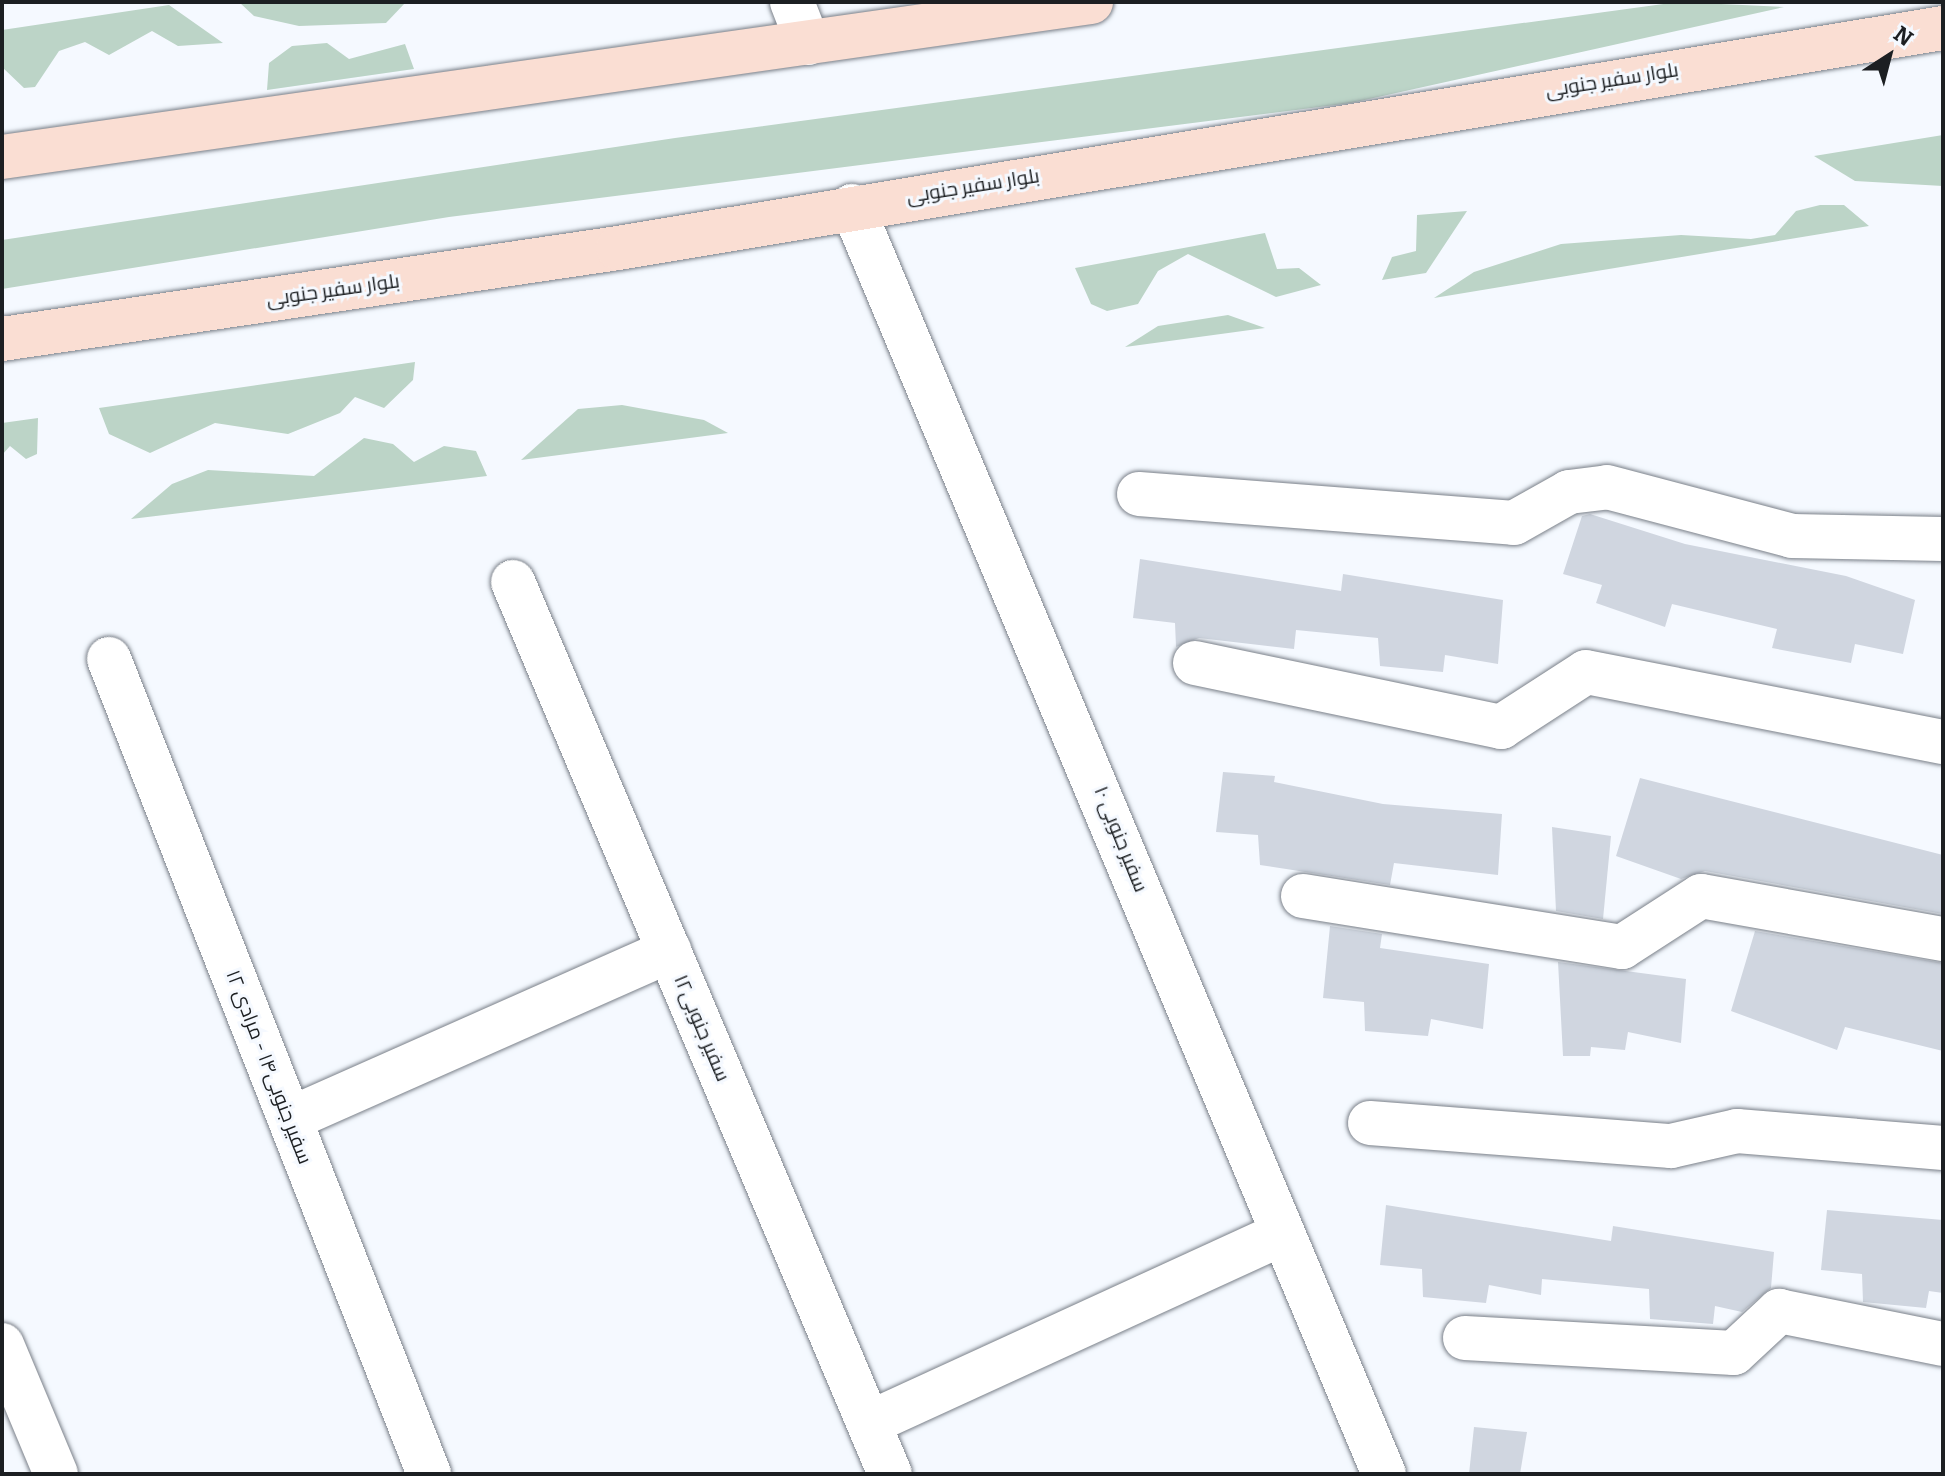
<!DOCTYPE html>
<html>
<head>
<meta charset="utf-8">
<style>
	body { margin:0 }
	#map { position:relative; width:1945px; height:1476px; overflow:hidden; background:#f5f9ff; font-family:Bitter,Cairo,serif }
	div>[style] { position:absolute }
	.green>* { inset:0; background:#bcd4c7 }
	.building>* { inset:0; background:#d0d6e0 }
	.roads { filter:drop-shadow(0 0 2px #7a8089) drop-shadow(0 0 2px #7a8089) }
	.minor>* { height:44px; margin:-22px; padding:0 22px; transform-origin:22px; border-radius:22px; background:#fff }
	.tertiary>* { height:44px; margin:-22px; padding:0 22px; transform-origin:22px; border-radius:22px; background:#fff }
	.secondary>* { height:44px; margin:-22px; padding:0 22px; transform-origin:22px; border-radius:22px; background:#faded3 }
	span { translate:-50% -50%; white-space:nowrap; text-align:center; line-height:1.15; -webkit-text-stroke:6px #f5f9ff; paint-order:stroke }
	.street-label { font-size:20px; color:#1c1f22 }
	.frame { position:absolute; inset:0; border:4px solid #1c1f22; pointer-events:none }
	.north { position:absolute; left:1849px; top:16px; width:80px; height:80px; -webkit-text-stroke:6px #f5f9ff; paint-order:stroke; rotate:36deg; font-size:22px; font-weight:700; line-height:32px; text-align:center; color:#1c1f22 }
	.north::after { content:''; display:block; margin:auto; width:28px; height:36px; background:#1c1f22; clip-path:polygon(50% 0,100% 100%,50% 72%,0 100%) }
</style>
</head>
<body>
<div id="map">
	<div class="green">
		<div style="clip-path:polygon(239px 2px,406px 2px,386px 23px,299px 26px,254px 16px)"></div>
		<div style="clip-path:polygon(1678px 2px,1784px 7px,1351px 103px,449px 217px,2px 289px,2px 240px,675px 138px)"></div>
		<div style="clip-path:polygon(169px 5px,223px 43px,178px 46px,152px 31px,109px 55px,85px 42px,59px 51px,35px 87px,24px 88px,2px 67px,2px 30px)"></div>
		<div style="clip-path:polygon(327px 43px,349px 59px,405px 44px,414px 69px,267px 90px,269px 63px,292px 46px)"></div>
		<div style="clip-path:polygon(1943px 135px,1943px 186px,1855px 181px,1814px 156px)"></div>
		<div style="clip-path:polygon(1820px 205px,1844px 205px,1869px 226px,1434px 298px,1474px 272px,1561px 244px,1681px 235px,1751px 239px,1775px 235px,1796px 211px)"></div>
		<div style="clip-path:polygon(1467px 211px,1426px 273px,1382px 280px,1392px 257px,1416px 251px,1417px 215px)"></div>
		<div style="clip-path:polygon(1265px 233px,1277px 269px,1299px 268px,1321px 285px,1276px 297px,1188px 254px,1158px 271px,1138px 304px,1107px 311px,1091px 304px,1075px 268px)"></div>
		<div style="clip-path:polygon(1228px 315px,1265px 328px,1125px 347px,1158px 326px)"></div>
		<div style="clip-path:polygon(415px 362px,413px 380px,384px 408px,355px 397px,340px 413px,288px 434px,215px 423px,150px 453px,109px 434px,99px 408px)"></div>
		<div style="clip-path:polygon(622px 405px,704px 420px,728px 433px,521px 460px,578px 409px)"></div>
		<div style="clip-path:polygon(38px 418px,37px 454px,26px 459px,10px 446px,2px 455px,2px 423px)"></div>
		<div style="clip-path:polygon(364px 438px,393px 444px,414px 462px,444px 446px,476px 451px,487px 476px,131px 519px,172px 484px,208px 470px,314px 476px)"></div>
	</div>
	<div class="building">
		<div style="clip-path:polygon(1590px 514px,1685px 544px,1846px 576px,1915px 600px,1903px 654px,1855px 644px,1851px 663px,1772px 648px,1777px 629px,1672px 604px,1665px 627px,1596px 603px,1602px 585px,1563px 574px,1582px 516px)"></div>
		<div style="clip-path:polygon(1140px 559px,1341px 591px,1343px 574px,1503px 600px,1498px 664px,1445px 655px,1443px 672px,1380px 666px,1378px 638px,1296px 630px,1294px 649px,1199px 638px,1176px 647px,1175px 623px,1133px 618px)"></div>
		<div style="clip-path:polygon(1223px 772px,1275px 776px,1274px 782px,1383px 804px,1502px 814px,1498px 875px,1394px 863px,1390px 885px,1260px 865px,1258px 835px,1216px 832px)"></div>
		<div style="clip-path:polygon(1640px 778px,1943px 855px,1943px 914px,1705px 871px,1681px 879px,1616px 856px)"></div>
		<div style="clip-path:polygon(1552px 827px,1611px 836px,1603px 919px,1556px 911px)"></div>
		<div style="clip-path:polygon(1330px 926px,1382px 934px,1380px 948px,1489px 964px,1483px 1029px,1431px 1019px,1428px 1036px,1365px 1031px,1364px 1002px,1323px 998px)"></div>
		<div style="clip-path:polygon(1755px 931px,1943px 963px,1943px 1051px,1845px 1027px,1837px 1050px,1731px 1011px)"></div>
		<div style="clip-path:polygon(1558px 962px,1686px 979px,1681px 1043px,1628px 1032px,1625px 1050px,1591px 1047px,1590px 1056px,1563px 1056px)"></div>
		<div style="clip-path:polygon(1386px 1205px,1611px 1241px,1613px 1226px,1774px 1252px,1771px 1288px,1742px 1312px,1715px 1306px,1713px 1324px,1650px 1319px,1649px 1289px,1542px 1279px,1541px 1295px,1489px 1285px,1486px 1303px,1423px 1297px,1422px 1269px,1380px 1265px)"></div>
		<div style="clip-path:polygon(1827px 1210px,1943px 1220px,1943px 1293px,1929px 1291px,1926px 1308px,1863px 1302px,1862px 1274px,1821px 1270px)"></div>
		<div style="clip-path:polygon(1474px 1427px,1527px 1432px,1520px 1474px,1469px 1474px)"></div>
	</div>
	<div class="roads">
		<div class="minor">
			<div style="left:852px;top:206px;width:1375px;rotate:67.24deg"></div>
			<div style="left:1139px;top:494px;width:376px;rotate:4.4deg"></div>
			<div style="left:1514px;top:523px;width:63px;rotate:-29.4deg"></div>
			<div style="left:1569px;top:492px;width:38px;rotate:-7deg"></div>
			<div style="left:1607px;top:487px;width:191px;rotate:14.8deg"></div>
			<div style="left:1792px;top:536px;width:151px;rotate:1.1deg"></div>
			<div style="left:513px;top:582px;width:968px;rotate:67.09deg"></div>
			<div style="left:109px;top:659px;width:876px;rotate:68.56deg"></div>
			<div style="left:1195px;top:663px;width:313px;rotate:11.8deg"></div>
			<div style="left:1501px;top:727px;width:101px;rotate:-32.9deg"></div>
			<div style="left:1586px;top:672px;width:364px;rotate:11.1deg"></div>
			<div style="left:1303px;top:896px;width:323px;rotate:9.1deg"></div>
			<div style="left:1622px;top:947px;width:94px;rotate:-32.8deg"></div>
			<div style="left:1701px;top:896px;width:246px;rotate:10.1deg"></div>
			<div style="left:290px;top:1119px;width:415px;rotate:-23.9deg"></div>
			<div style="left:1370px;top:1123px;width:302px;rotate:4.4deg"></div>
			<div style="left:1671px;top:1146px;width:68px;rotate:-12.8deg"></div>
			<div style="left:1737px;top:1131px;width:207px;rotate:4.7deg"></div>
			<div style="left:1465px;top:1338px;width:269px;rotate:3.2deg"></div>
			<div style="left:1734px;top:1353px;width:62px;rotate:-43deg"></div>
			<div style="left:1779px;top:1311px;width:167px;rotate:11.4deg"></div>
			<div style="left:2px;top:1345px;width:140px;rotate:67.3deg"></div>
			<div style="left:869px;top:1423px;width:454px;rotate:-24.6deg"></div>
		</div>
		<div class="tertiary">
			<div style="left:792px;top:2px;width:44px;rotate:68.7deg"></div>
		</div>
		<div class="secondary">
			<div style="left:2px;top:157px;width:1100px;rotate:-8.1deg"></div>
			<div style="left:2px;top:339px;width:623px;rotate:-8.4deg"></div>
			<div style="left:618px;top:248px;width:1343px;rotate:-9.43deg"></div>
		</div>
	</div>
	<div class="street-label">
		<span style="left:1612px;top:80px;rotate:-9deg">بلوار سفیر جنوبی</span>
		<span style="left:973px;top:186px;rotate:-9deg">بلوار سفیر جنوبی</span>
		<span style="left:333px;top:290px;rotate:-8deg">بلوار سفیر جنوبی</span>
		<span style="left:1121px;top:839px;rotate:68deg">سفیر جنوبی ۱۰</span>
		<span style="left:702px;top:1028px;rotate:67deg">سفیر جنوبی۱۲</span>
		<span style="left:269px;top:1067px;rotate:69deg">سفیر جنوبی۱۴ - مرادی ۱۲</span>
	</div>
	<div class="frame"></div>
	<div class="north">N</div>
</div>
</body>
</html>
